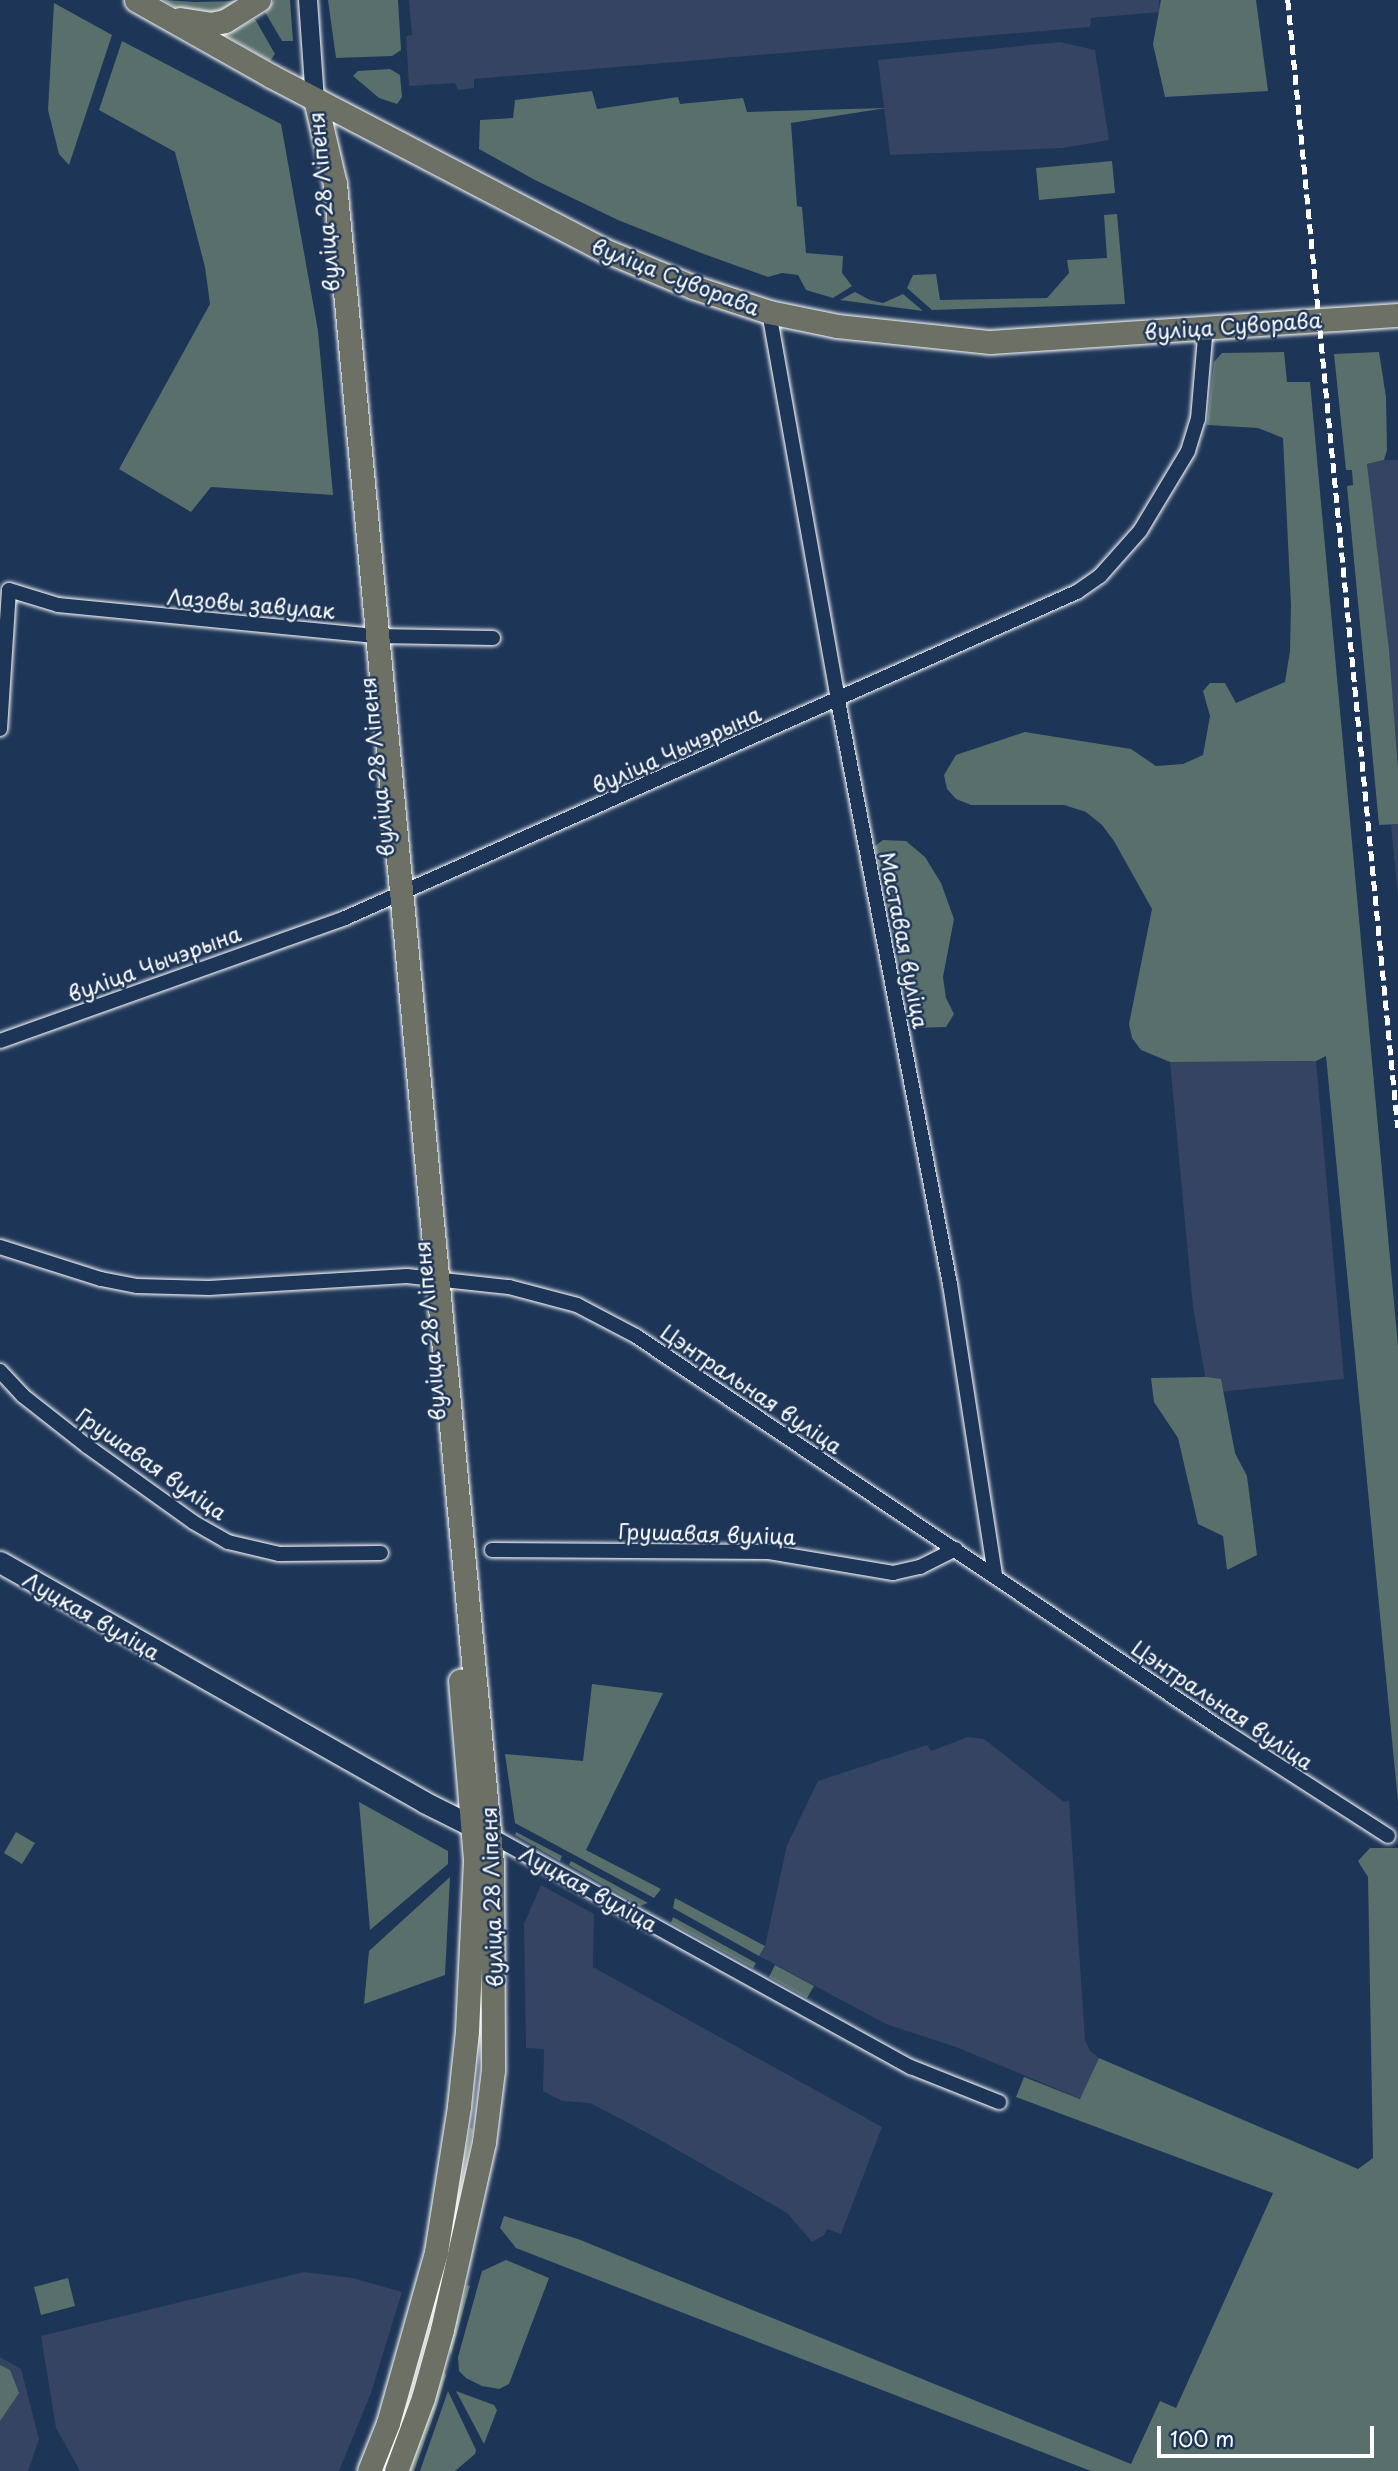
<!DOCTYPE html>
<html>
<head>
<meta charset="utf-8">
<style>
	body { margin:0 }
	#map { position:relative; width:1398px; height:2471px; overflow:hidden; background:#1d3557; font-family:"Playpen Sans",sans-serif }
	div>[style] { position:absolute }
	.built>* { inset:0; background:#344462 }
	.green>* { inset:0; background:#586f6b }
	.roads { filter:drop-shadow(0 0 2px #fff) drop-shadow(0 0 2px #fff) }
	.minor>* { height:14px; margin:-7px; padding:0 7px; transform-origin:7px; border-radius:7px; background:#1d3557 }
	.tertiary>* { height:18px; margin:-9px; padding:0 9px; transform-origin:9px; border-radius:9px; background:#1d3557 }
	.secondary>* { height:21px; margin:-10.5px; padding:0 10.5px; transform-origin:10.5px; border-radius:10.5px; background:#1d3557 }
	.primary>* { height:23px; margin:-11.5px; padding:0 11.5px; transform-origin:11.5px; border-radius:11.5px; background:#6c7065 }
	.rail>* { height:4.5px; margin-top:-2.25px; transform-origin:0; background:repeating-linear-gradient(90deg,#fff 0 10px,transparent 0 15px) }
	span { translate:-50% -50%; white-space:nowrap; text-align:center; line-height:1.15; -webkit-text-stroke:5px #1d3557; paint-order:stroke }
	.street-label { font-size:21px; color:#fff }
	.scale { position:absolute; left:1157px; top:2426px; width:217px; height:32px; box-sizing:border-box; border:4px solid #fff; border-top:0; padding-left:9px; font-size:21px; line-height:24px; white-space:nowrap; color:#fff; -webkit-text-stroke:5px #1d3557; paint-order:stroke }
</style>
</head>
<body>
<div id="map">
	<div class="built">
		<div style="clip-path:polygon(409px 0,1159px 0,1160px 12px,1091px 18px,1090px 27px,474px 79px,474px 88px,458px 90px,455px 83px,409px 86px,406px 36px,412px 35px)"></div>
		<div style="clip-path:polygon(1060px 42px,1095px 50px,1109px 140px,1063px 148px,890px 155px,878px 60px)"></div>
		<div style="clip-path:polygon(1384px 460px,1398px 460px,1398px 780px,1367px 464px)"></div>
		<div style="clip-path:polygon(1398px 824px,1398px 897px,1391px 825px)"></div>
		<div style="clip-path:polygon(1316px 1061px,1344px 1379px,1208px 1393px,1193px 1307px,1170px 1062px)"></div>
		<div style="clip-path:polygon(968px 1737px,984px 1739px,1064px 1802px,1069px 1800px,1085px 2040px,1090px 2051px,1099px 2058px,1081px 2099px,956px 2047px,886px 2024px,759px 1956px,765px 1946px,787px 1845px,818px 1781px,927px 1745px,931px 1751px)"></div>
		<div style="clip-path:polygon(541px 1885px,594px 1914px,593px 1967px,882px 2127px,841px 2234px,827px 2229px,824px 2235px,812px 2242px,787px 2213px,655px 2137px,590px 2103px,562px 2101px,543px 2091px,544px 2049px,526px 2048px,524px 1924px)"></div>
		<div style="clip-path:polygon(304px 2272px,353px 2278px,402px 2292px,371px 2393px,339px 2471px,80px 2471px,56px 2428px,41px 2336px)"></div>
		<div style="clip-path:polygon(0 2357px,21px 2369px,39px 2439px,28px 2471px,0 2471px)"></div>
	</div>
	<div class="green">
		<div style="clip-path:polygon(163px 0,195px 2px,244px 1px,223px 16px,180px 10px)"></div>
		<div style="clip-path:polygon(274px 0,290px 0,293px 41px,282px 41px,265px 12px)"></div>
		<div style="clip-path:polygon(328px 0,398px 0,401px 50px,392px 56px,336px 58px)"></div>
		<div style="clip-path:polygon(1161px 0,1256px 0,1268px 91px,1165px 97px,1153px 44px)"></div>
		<div style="clip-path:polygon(54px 3px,112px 35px,69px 165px,59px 154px,48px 110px)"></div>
		<div style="clip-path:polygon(255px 19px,275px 54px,270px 61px,224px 35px)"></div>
		<div style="clip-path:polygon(122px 41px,281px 124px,318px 331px,333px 495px,211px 487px,191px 512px,119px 469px,210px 304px,205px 267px,175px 152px,99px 110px)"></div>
		<div style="clip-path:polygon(390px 69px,400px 75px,402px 97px,397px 104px,379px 98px,353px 76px,358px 71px)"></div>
		<div style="clip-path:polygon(592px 91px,597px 109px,678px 97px,680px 104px,743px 98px,747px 112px,886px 108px,791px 123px,797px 206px,802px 207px,806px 253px,843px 256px,842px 273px,852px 286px,833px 298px,806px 290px,798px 275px,782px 273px,768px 277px,701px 253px,618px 220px,535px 180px,479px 149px,480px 120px,513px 118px,515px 100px)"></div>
		<div style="clip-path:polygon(1112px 161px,1115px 193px,1039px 200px,1036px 168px)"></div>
		<div style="clip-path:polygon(1117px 214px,1125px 304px,932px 310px,907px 288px,913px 275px,936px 274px,940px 300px,1047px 298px,1069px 273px,1067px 260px,1107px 258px,1104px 215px)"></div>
		<div style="clip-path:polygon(855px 292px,870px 300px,883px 303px,903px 294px,923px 311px,840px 300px)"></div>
		<div style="clip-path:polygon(1284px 352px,1287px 382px,1310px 382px,1398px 1346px,1398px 1802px,1326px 1056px,1316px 1061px,1170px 1062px,1141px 1050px,1132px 1038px,1129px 1024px,1152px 909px,1114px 841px,1102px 825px,1086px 812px,1064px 805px,971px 805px,956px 799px,947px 789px,944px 775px,956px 755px,1025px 732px,1131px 749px,1156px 766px,1183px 764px,1203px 755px,1210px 716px,1203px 691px,1210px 683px,1225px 683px,1236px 703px,1285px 682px,1290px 651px,1291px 605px,1283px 438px,1258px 428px,1207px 425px,1214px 362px,1222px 353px)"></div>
		<div style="clip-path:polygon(1379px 352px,1386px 397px,1387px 450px,1384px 460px,1367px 464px,1389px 650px,1398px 769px,1398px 824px,1379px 825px,1347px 486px,1353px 485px,1352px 470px,1346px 470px,1334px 354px)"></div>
		<div style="clip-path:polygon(883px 840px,906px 841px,925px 857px,941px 883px,954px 919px,943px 977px,946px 998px,954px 1014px,946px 1027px,914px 1028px,875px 846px)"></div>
		<div style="clip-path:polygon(1206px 1377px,1221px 1379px,1235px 1453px,1247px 1476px,1257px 1555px,1227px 1570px,1223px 1536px,1198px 1524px,1178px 1438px,1154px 1402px,1151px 1378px)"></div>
		<div style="clip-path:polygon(592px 1684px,663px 1693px,586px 1850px,661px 1889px,654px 1898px,515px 1823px,505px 1754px,583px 1761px)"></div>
		<div style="clip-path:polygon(359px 1802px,448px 1851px,448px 1864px,370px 1930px)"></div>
		<div style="clip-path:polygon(16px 1832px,35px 1843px,22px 1864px,4px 1853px)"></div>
		<div style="clip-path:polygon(516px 1832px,562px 1856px,560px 1861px,515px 1835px)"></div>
		<div style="clip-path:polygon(1370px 1848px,1398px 1848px,1398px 2471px,1091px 2471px,516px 2248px,500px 2228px,504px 2216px,578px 2239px,1131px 2464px,1160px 2401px,1176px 2408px,1273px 2193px,1016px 2097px,1024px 2077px,1080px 2099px,1099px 2058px,1358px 2169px,1373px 2158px,1368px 1877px,1358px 1861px)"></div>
		<div style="clip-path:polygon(571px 1861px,648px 1903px,640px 1906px,569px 1865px)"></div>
		<div style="clip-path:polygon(450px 1877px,445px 1975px,364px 2004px,369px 1951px)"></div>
		<div style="clip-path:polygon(675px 1898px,765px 1946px,759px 1956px,673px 1908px)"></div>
		<div style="clip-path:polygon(673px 1917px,756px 1963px,753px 1968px,671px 1923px)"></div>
		<div style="clip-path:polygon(775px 1965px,814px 1986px,807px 1998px,769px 1977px)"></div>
		<div style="clip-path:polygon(470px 2128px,473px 2129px,453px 2252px,426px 2355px,387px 2471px,381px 2471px,421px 2352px)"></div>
		<div style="clip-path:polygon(506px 2260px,549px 2278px,509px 2384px,499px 2389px,482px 2386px,466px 2378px,459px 2371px,458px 2357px,482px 2271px)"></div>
		<div style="clip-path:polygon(68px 2278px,75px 2306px,41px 2315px,34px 2287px)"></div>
		<div style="clip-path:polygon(467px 2285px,470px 2286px,451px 2355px,449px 2346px)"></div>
		<div style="clip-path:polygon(0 2365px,10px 2370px,19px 2393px,0 2421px)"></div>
		<div style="clip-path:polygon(444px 2372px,446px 2375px,436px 2409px,414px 2471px,410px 2471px)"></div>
		<div style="clip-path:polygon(448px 2391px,476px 2450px,475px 2454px,455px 2471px,420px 2471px)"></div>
		<div style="clip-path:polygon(456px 2391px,494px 2405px,497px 2410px,484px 2444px)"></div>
	</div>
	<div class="roads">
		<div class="minor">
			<div style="left:769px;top:312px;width:395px;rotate:79.9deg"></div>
			<div style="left:838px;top:701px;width:594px;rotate:79.13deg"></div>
			<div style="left:950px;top:1284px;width:294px;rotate:81.2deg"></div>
			<div style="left:0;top:729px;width:139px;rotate:-86.3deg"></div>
			<div style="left:9px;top:590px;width:51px;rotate:17deg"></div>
			<div style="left:58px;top:605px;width:321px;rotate:5.6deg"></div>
			<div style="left:377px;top:636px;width:116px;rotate:1deg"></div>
			<div style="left:0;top:1041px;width:366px;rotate:-19.6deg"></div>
			<div style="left:345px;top:918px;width:801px;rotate:-24.01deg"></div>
			<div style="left:1077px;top:592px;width:28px;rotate:-35deg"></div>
			<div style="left:1100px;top:576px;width:60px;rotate:-48.4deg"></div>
			<div style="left:1140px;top:531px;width:93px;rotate:-59deg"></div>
			<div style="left:1188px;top:451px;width:34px;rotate:-73deg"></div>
			<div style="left:1198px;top:419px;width:93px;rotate:-85.1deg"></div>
			<div style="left:0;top:1247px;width:106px;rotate:17.6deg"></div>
			<div style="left:101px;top:1279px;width:37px;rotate:11deg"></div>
			<div style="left:137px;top:1286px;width:72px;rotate:1.6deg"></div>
			<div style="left:209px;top:1288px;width:198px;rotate:-3.5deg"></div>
			<div style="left:407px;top:1276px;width:103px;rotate:6.2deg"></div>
			<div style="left:509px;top:1287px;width:70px;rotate:14.8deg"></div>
			<div style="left:577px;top:1305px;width:67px;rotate:27.7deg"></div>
			<div style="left:636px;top:1336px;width:707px;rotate:33.87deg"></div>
			<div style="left:1223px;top:1730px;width:196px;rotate:32.7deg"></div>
			<div style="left:0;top:1371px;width:33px;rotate:47deg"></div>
			<div style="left:22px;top:1395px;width:83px;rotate:38.1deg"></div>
			<div style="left:87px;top:1446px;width:130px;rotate:35.6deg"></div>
			<div style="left:193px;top:1522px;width:40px;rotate:29.7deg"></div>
			<div style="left:228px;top:1542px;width:52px;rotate:13.2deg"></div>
			<div style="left:279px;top:1554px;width:102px;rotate:-0.6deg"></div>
			<div style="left:492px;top:1550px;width:277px;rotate:0.4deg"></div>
			<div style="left:769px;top:1552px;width:126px;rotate:9.6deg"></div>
			<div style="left:893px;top:1573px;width:28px;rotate:-13deg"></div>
			<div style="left:920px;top:1567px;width:40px;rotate:-26.6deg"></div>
			<div style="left:490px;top:1835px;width:481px;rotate:28.9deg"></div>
			<div style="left:911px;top:2067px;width:95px;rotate:21.7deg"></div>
		</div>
		<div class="tertiary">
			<div style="left:308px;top:0;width:99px;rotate:86deg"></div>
		</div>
		<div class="secondary">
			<div style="left:0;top:1562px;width:487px;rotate:29.5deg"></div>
			<div style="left:424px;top:1802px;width:67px;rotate:26.6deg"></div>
		</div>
		<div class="primary">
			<div style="left:136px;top:0;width:155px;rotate:29.4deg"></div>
			<div style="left:271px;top:76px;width:376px;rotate:27.6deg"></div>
			<div style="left:604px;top:250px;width:96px;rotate:22.6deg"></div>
			<div style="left:693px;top:287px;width:80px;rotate:18.2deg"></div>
			<div style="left:769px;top:312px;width:69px;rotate:11.6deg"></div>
			<div style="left:837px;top:326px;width:154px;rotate:6deg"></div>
			<div style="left:990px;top:342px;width:409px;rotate:-3.8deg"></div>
			<div style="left:180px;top:19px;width:31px;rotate:9deg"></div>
			<div style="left:211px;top:24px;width:14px;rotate:-12deg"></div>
			<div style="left:225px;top:21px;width:40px;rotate:-32deg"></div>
			<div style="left:315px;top:99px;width:87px;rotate:76.8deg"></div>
			<div style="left:335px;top:184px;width:1686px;rotate:84.66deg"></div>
			<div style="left:492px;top:1863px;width:207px;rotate:89.7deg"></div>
			<div style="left:493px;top:2070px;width:73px;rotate:97.1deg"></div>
			<div style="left:484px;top:2142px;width:193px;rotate:102.6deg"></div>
			<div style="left:442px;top:2330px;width:71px;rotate:105.6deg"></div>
			<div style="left:423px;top:2398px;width:78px;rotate:110.3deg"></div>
			<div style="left:369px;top:2471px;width:52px;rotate:-68.4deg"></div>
			<div style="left:388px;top:2423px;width:178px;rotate:-74.3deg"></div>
			<div style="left:436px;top:2252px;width:148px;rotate:-81deg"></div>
			<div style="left:459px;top:2106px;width:75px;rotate:-83.9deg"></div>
			<div style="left:467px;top:2031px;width:172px;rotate:-87.3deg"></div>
			<div style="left:475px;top:1859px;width:179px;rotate:-94.8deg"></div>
		</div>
	</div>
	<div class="rail">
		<div style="left:1288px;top:0;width:1133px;rotate:84.43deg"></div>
	</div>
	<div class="street-label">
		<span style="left:323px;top:202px;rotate:-95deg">вуліца 28 Ліпеня</span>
		<span style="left:676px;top:276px;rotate:21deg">вуліца Суворава</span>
		<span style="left:1233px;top:325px;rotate:-4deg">вуліца Суворава</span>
		<span style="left:251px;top:603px;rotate:5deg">Лазовы завулак</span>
		<span style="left:676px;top:749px;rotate:-24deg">вуліца Чычэрына</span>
		<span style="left:376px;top:767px;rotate:-96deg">вуліца 28 Ліпеня</span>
		<span style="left:905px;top:940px;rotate:79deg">Маставая вуліца</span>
		<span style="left:154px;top:963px;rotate:-20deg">вуліца Чычэрына</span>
		<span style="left:429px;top:1331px;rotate:-95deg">вуліца 28 Ліпеня</span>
		<span style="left:752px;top:1388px;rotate:34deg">Цэнтральная вуліца</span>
		<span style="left:152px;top:1463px;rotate:35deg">Грушавая вуліца</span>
		<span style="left:707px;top:1533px;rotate:2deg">Грушавая вуліца</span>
		<span style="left:92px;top:1615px;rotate:30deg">Луцкая вуліца</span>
		<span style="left:1223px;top:1704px;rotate:34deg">Цэнтральная вуліца</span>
		<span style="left:589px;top:1888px;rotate:29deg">Луцкая вуліца</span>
		<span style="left:491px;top:1897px;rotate:-92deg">вуліца 28 Ліпеня</span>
	</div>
	<div class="scale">100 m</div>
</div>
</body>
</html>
